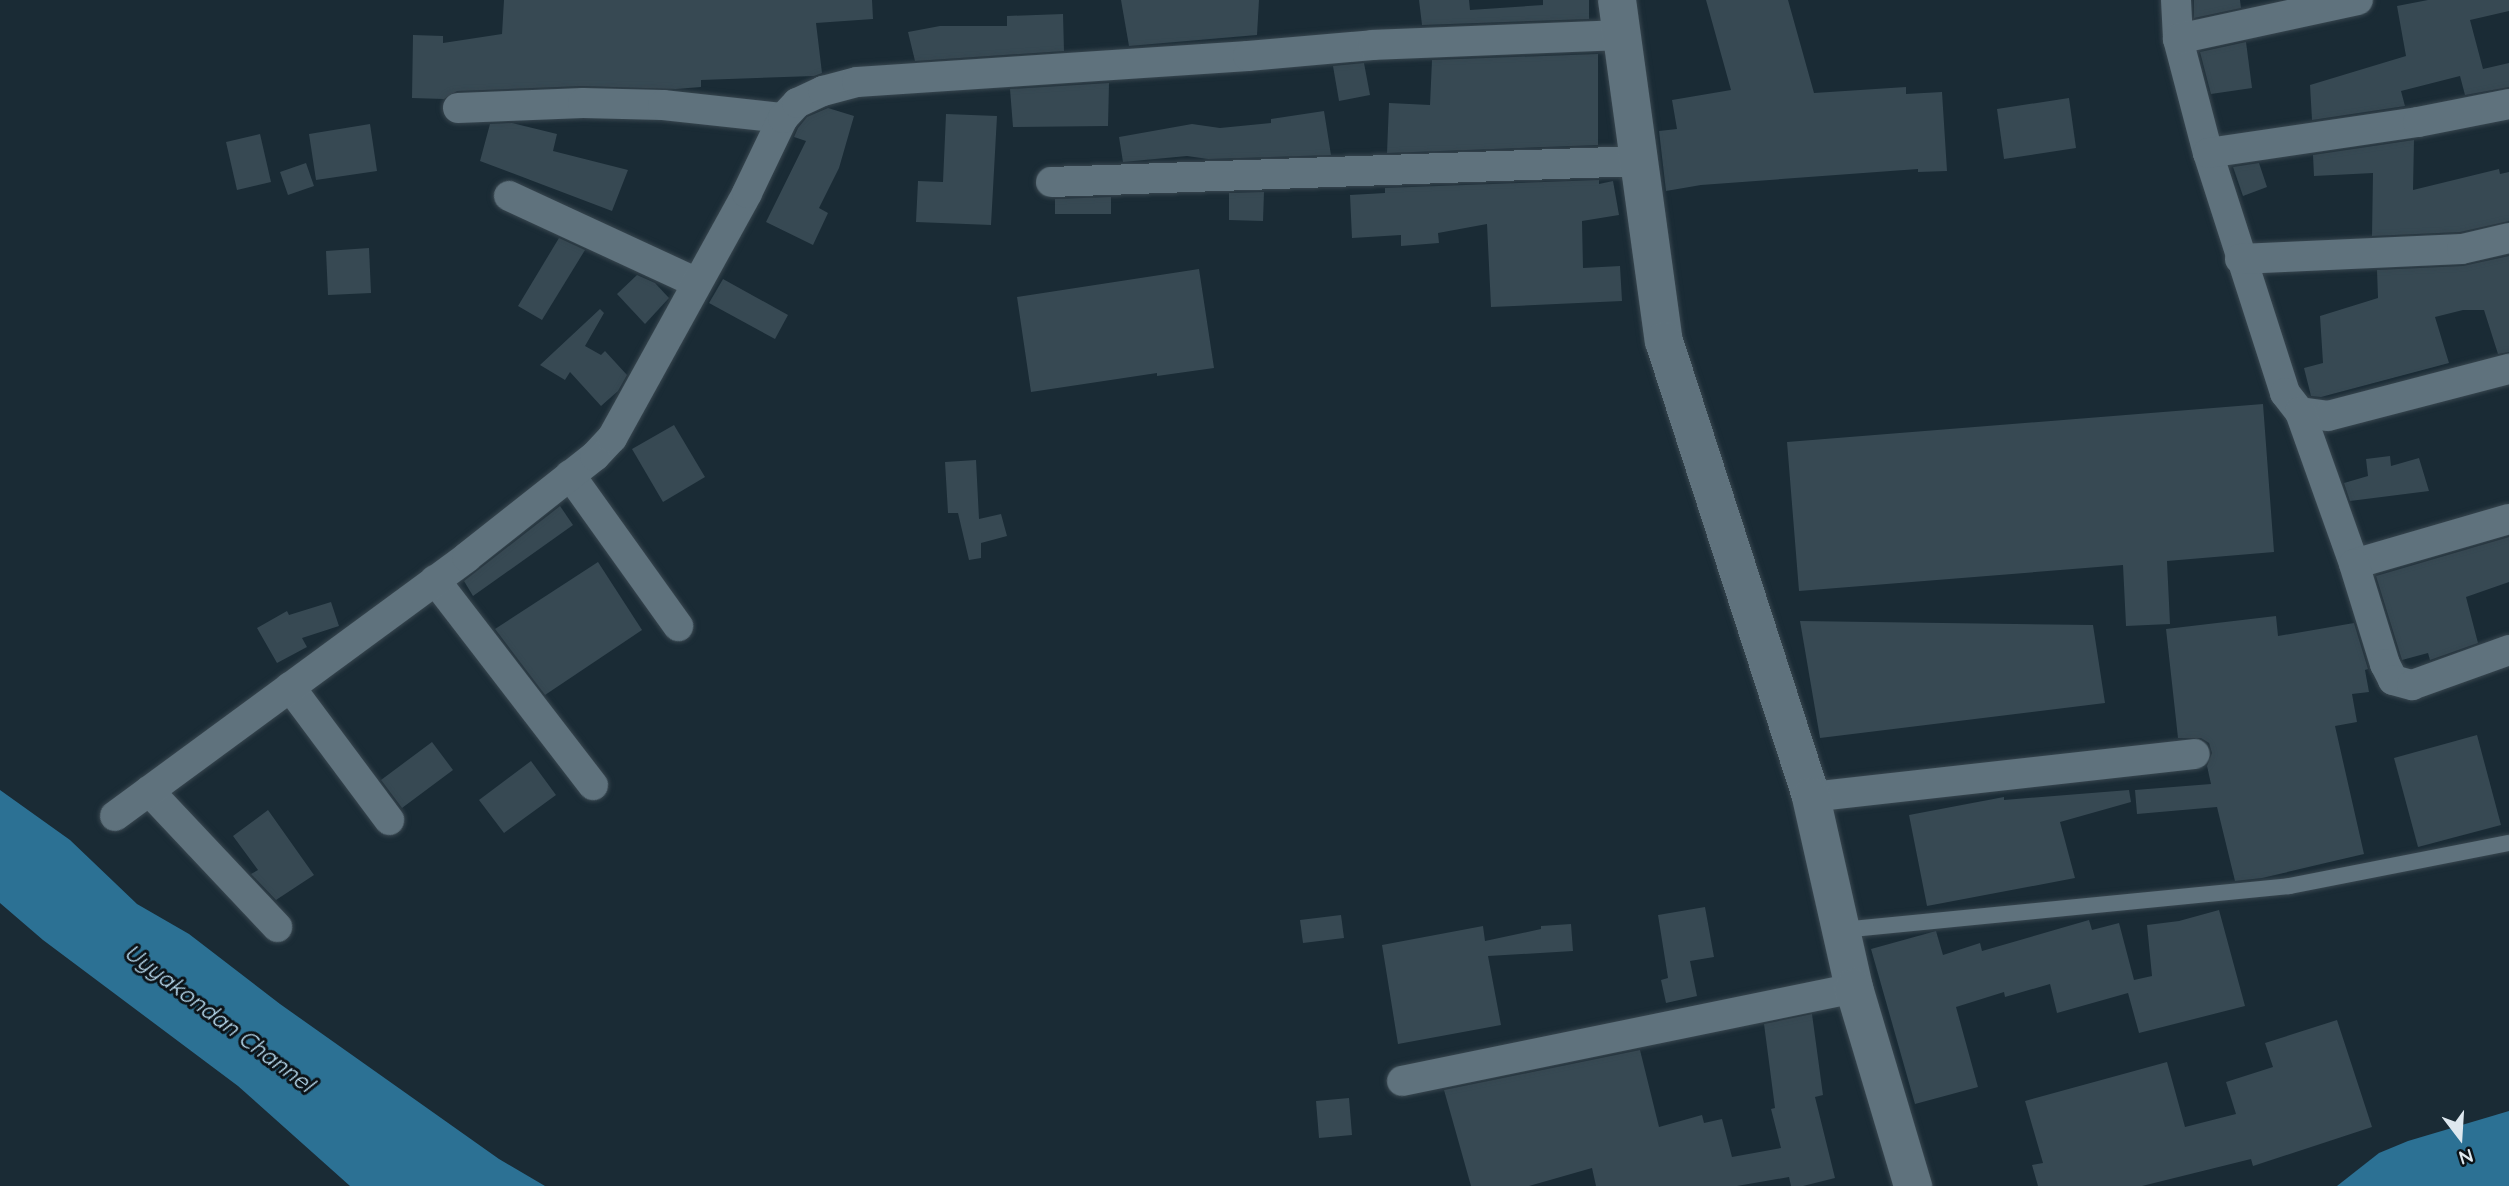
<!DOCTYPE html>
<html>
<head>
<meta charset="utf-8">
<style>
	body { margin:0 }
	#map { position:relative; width:2509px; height:1186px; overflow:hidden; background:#1a2b35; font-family:Quicksand,sans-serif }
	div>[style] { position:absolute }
	.water>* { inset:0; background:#2c7194 }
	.building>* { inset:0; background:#374953 }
	.roads { filter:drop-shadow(0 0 2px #38464f) drop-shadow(0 0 2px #38464f) }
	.service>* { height:16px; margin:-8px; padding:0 8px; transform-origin:8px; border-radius:8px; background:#5f727d }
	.minor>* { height:30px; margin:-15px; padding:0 15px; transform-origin:15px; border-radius:15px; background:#5f727d }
	.tertiary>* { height:38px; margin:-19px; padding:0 19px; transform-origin:19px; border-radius:19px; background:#5f727d }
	span { translate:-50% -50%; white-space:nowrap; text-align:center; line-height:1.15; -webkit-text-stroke:6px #0b1217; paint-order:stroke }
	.water-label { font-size:23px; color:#bbdef3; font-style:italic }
	.north { position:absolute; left:2425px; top:1102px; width:70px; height:70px; -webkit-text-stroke:5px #0b1217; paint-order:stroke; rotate:163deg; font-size:19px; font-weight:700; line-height:28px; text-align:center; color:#dee8ef }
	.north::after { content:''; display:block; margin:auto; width:24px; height:32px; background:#dee8ef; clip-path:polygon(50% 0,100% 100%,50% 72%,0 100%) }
</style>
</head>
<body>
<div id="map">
	<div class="water">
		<div style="clip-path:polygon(0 790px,70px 840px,137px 904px,189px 934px,280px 1004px,499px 1159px,545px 1186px,350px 1186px,238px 1086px,43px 940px,0 903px)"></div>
		<div style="clip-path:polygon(2509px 1111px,2509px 1186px,2337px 1186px,2379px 1153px,2408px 1141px)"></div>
	</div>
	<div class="building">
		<div style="clip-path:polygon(504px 0,872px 0,873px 19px,816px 23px,822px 73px,814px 76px,701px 80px,701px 87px,676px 89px,582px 86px,457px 91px,444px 99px,412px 98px,413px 35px,443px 36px,443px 43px,502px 34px)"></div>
		<div style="clip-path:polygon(1121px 0,1259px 0,1257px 35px,1129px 46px)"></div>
		<div style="clip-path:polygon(1419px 0,1469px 0,1470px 10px,1543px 5px,1543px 0,1589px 0,1589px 19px,1422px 25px)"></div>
		<div style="clip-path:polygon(1706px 0,1788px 0,1814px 93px,1906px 87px,1906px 94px,1942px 92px,1947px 171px,1918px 172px,1918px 169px,1701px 185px,1666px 191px,1659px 131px,1677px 129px,1672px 100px,1731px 90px)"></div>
		<div style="clip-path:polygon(2194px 0,2240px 0,2241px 8px,2194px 18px)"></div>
		<div style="clip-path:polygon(2428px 0,2509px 0,2509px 11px,2470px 20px,2483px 69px,2509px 63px,2509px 87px,2465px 95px,2460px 76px,2401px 91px,2405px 106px,2312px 120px,2310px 85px,2406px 56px,2397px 6px)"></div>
		<div style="clip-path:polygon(1063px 14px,1064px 51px,915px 61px,908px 32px,940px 26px,1007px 26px,1007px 16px)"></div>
		<div style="clip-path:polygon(2246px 42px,2252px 88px,2211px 94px,2200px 52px)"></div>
		<div style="clip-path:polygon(1598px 54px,1598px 145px,1387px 153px,1389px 103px,1430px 105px,1432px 60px)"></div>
		<div style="clip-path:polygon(1364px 63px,1370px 95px,1339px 101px,1333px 66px)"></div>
		<div style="clip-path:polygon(1109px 83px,1108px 126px,1013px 127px,1010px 89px)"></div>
		<div style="clip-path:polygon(2069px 98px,2076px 148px,2004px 159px,1997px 109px)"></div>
		<div style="clip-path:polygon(828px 108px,854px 116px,839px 168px,819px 208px,828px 213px,813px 245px,766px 222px,806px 141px,794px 137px,798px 128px,807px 117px)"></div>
		<div style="clip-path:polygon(1324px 111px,1331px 155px,1208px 159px,1187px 156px,1123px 162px,1119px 137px,1192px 124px,1220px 128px,1271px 123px,1271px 119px)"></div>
		<div style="clip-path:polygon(946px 114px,997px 116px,991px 225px,916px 222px,918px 181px,943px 182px)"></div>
		<div style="clip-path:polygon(512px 123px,557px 134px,553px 151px,628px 170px,612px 211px,480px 161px,490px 124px)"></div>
		<div style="clip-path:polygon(370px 124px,377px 171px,316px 180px,309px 134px)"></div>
		<div style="clip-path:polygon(260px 134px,271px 182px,237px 190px,226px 142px)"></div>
		<div style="clip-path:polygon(2414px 140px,2413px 190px,2499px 169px,2500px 174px,2509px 172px,2509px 221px,2460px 232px,2372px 236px,2373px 173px,2314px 176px,2313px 155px)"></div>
		<div style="clip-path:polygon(306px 163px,314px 186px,288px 195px,280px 172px)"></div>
		<div style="clip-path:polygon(2259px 163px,2267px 187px,2243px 196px,2233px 167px)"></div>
		<div style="clip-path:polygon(1599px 180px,1599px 184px,1613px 181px,1619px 215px,1582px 221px,1583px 268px,1620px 266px,1622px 301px,1491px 307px,1487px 224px,1438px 233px,1439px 243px,1401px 246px,1401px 235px,1352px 238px,1350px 195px,1385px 193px,1385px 188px)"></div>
		<div style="clip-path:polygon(1264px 192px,1263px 221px,1229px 220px,1229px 193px)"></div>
		<div style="clip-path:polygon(1111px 197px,1111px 214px,1055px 214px,1055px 199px)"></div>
		<div style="clip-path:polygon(559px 238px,585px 250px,542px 320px,518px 306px)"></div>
		<div style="clip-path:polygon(369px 248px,371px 293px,328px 295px,326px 251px)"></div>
		<div style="clip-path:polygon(2509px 256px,2509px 352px,2498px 354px,2484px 310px,2463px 310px,2435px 317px,2449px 363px,2321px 397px,2311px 396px,2304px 368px,2323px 363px,2320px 316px,2378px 298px,2377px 270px,2463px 266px)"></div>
		<div style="clip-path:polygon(1199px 269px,1214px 368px,1157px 376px,1157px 373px,1031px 392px,1017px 297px)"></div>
		<div style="clip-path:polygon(637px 275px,655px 283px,669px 298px,645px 324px,617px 294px)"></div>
		<div style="clip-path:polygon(723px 279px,788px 315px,775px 339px,709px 303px)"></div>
		<div style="clip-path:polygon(600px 309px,604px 313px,585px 346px,601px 355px,605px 351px,627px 375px,618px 391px,601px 406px,570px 372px,565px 380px,540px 365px)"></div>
		<div style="clip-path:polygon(2263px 404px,2274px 552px,2167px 561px,2170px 624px,2126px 626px,2123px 565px,1799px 591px,1787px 442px)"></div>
		<div style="clip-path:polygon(674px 425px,705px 477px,663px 502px,632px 449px)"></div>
		<div style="clip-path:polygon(2390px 456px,2391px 466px,2419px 458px,2429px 491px,2350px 501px,2344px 483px,2368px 476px,2366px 459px)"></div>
		<div style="clip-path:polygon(976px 460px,979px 519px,1001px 514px,1007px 536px,981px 543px,981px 558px,969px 560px,958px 513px,948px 513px,945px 462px)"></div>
		<div style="clip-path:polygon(560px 506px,573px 525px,473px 596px,464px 581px)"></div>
		<div style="clip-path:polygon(2509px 537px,2509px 582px,2466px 597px,2478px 643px,2430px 660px,2428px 653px,2402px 660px,2376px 576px)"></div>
		<div style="clip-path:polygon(598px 562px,642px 630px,545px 695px,495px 629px)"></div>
		<div style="clip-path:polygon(331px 602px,339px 626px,302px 638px,307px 647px,277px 663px,257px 628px,287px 611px,289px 615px)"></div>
		<div style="clip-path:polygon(2276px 616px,2278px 636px,2354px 623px,2368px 669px,2365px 670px,2369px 692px,2352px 694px,2357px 722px,2335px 726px,2364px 854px,2262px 878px,2235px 881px,2217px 807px,2137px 814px,2135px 790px,2211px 784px,2207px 766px,2212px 753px,2209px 743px,2201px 738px,2178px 738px,2166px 629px)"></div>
		<div style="clip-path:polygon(1800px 621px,2093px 625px,2105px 703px,1820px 738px)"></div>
		<div style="clip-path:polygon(2477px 735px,2501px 825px,2418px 847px,2394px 758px)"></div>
		<div style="clip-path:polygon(432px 742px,453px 770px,402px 808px,381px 780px)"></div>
		<div style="clip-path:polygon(531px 761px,556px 795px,504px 833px,479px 800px)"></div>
		<div style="clip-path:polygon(2129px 790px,2131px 802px,2060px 822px,2075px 878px,1927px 906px,1909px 815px,2004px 797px,2004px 800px)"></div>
		<div style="clip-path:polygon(268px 810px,314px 875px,276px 900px,251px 874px,258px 870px,233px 836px)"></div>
		<div style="clip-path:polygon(1705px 907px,1714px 957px,1690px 961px,1697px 996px,1666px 1003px,1661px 980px,1668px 978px,1658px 915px)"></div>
		<div style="clip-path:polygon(2219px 910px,2245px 1006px,2139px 1033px,2128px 993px,2057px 1013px,2050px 984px,2005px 997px,2004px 992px,1956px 1007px,1978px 1087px,1915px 1104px,1871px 949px,1936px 931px,1943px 955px,1980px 943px,1982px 951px,2089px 920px,2092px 930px,2119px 923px,2134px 980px,2152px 976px,2147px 925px,2179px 921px)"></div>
		<div style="clip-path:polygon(1341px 915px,1344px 938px,1303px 943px,1300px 920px)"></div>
		<div style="clip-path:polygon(1571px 924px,1573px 951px,1488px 956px,1501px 1025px,1398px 1044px,1382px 945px,1483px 926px,1485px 941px,1541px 929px,1541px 926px)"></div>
		<div style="clip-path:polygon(1812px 1014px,1823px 1095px,1815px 1097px,1835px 1178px,1803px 1186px,1791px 1186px,1789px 1177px,1737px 1186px,1596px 1186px,1592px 1168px,1529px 1186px,1471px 1186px,1444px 1090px,1640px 1050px,1659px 1127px,1702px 1115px,1704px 1123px,1722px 1119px,1732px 1157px,1781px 1148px,1771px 1109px,1775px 1108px,1764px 1024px)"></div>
		<div style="clip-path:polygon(2337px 1020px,2372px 1127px,2253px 1166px,2251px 1159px,2142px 1186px,2038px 1186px,2032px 1165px,2043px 1163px,2025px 1101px,2167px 1062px,2185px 1127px,2236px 1114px,2226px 1082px,2273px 1067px,2265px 1043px)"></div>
		<div style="clip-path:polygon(1349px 1098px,1352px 1135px,1319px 1138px,1316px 1101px)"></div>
	</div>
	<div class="roads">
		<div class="service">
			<div style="left:1842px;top:930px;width:449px;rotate:-5.6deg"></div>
			<div style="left:2289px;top:886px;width:224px;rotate:-11.1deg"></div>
		</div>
		<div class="minor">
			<div style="left:2176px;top:0;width:39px;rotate:87deg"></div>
			<div style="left:2178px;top:39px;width:118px;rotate:75.3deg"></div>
			<div style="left:2208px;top:153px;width:252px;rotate:72.2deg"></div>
			<div style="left:2285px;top:393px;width:24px;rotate:52deg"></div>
			<div style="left:2300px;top:412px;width:28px;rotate:8deg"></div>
			<div style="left:2328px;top:416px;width:187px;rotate:-14.6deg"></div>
			<div style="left:2178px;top:39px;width:184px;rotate:-12.2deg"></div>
			<div style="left:458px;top:108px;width:125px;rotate:-2.3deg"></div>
			<div style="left:583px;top:103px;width:80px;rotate:1.4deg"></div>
			<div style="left:663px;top:105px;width:121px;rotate:6.2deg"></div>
			<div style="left:2208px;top:153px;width:212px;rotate:-8.4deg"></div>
			<div style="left:2418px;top:122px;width:93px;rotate:-11.2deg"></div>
			<div style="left:1051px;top:182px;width:590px;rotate:-2.04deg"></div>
			<div style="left:509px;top:196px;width:207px;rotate:24.8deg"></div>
			<div style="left:2240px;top:259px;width:222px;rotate:-2.6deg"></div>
			<div style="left:2462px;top:249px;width:48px;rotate:-13.2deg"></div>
			<div style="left:2300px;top:412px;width:161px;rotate:70.4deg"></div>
			<div style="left:570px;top:475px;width:186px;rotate:54.4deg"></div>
			<div style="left:2509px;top:519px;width:161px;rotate:163.8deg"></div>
			<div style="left:2354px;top:564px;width:105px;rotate:72.8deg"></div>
			<div style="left:2385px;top:664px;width:18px;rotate:63deg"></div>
			<div style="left:2393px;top:680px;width:20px;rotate:15deg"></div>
			<div style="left:2412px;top:685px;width:103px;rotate:-19.8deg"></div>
			<div style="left:435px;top:580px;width:259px;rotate:52.4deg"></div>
			<div style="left:290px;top:687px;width:166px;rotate:53.3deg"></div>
			<div style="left:149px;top:791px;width:187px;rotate:46.7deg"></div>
			<div style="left:1811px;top:797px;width:386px;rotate:-6.4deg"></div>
			<div style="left:115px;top:816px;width:437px;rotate:-36.3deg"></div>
			<div style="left:467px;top:557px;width:163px;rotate:-38.3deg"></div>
			<div style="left:595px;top:456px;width:25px;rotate:-47deg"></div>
			<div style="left:612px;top:438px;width:280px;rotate:-61.1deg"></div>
			<div style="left:747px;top:193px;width:83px;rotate:-64.4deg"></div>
			<div style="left:783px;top:118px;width:21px;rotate:-47deg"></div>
			<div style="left:797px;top:103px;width:29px;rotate:-25deg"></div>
			<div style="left:823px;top:91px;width:35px;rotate:-15deg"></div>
			<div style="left:857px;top:82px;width:392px;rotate:-3.8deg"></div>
			<div style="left:1248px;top:56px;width:125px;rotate:-5deg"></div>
			<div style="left:1373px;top:45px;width:247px;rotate:-2.3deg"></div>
			<div style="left:1402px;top:1081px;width:461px;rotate:-11.6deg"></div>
		</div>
		<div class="tertiary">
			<div style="left:1617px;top:0;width:344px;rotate:82.2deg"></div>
			<div style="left:1664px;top:341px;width:479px;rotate:72.1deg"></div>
			<div style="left:1811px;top:797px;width:196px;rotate:77.3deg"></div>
			<div style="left:1854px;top:988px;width:207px;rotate:73.4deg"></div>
		</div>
	</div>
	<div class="water-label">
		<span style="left:219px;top:1018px;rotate:37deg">Uyyakondan Channel</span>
	</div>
	<div class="north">N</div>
</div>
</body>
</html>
